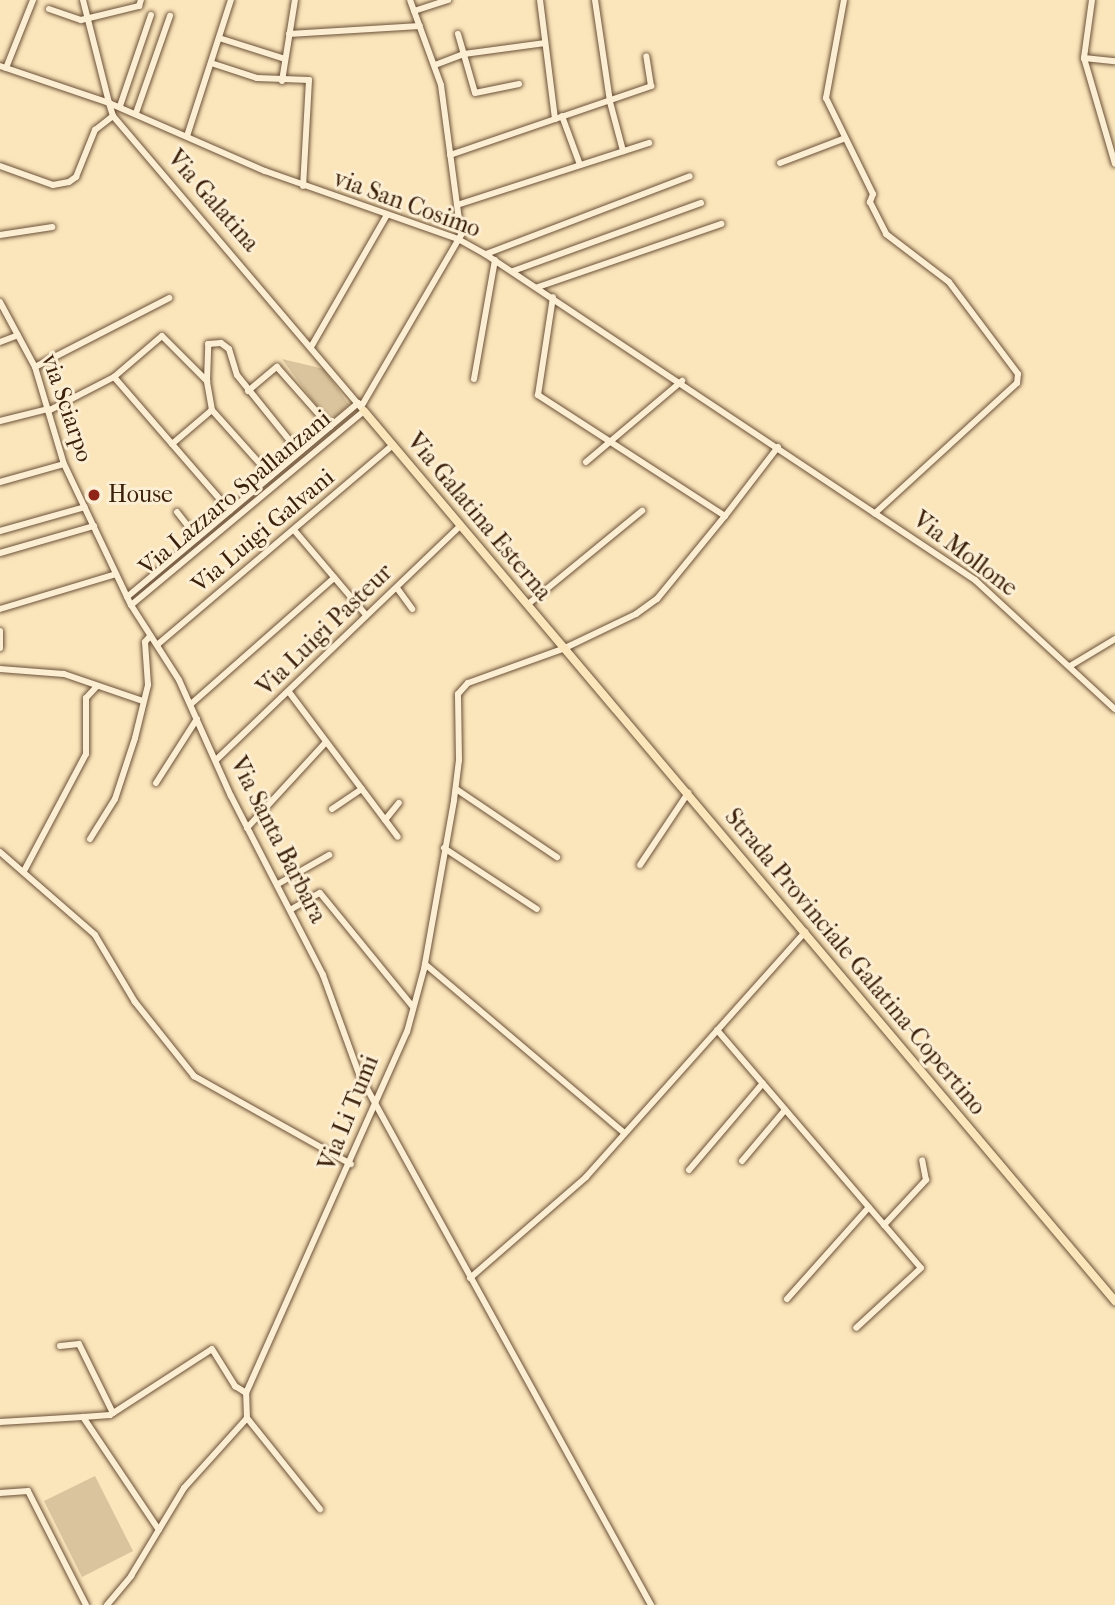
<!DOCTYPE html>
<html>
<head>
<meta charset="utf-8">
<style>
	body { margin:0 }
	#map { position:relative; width:1115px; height:1605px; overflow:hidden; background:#fbe5bb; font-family:"IM FELL French Canon",serif }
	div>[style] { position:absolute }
	.green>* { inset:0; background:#dac49d }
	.roads { filter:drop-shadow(0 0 2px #6b5138) drop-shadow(0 0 2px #6b5138) }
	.minor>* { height:6px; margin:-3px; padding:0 3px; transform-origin:3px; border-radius:3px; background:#fceed3 }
	.major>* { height:8px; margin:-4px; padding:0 4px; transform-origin:4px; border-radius:4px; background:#fbe5bb }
	.dots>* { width:19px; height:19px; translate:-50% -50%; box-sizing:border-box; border:4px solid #fceed3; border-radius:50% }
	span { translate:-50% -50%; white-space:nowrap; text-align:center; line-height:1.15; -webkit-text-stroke:6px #fceed3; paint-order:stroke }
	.street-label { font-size:24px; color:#3b200c }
	.poi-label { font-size:24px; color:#3b200c }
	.left { translate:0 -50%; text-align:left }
</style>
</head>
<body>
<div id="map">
	<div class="green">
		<div style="clip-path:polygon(282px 359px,324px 369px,349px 405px,329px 423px)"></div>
		<div style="clip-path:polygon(95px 1476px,133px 1551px,82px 1577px,44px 1501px)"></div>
	</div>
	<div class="roads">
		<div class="minor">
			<div style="left:83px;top:0;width:106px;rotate:75.8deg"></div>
			<div style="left:109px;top:103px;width:170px;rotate:23.6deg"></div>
			<div style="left:265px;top:171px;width:205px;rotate:19.4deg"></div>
			<div style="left:458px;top:239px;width:31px;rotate:29deg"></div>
			<div style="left:485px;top:254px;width:589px;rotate:33.64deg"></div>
			<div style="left:975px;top:580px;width:190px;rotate:42.7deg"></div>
			<div style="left:540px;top:0;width:120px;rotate:82.8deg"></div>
			<div style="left:595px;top:0;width:103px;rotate:81.6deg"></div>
			<div style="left:610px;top:102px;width:51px;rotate:75.1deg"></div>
			<div style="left:844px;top:0;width:100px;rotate:100.4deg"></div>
			<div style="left:826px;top:98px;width:107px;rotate:63.9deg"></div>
			<div style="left:873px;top:194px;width:9px;rotate:111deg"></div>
			<div style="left:870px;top:202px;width:36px;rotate:63deg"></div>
			<div style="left:886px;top:234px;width:79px;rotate:37.3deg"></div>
			<div style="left:949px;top:282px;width:115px;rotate:53.1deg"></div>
			<div style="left:1018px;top:374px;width:9px;rotate:96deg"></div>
			<div style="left:1017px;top:383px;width:193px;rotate:137.5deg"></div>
			<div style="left:1092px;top:0;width:59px;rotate:97.9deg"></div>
			<div style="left:1084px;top:58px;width:110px;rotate:73.7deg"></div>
			<div style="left:49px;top:9px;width:34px;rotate:19deg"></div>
			<div style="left:81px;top:20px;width:60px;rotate:-13.6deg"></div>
			<div style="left:139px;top:6px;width:6px;rotate:-72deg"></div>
			<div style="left:414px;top:11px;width:36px;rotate:-18deg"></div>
			<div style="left:289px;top:34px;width:131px;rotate:-3.5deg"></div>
			<div style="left:458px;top:34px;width:61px;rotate:73.9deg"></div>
			<div style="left:475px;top:93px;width:45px;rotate:-11.6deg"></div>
			<div style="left:219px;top:38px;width:69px;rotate:17.7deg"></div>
			<div style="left:1084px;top:58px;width:31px;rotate:6deg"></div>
			<div style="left:211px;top:63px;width:48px;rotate:18.1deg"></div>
			<div style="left:257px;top:78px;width:52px;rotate:2.2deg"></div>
			<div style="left:309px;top:80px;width:106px;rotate:93.2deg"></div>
			<div style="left:435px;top:65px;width:31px;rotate:-21deg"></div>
			<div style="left:464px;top:54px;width:82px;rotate:-7.7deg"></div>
			<div style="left:0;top:66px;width:115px;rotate:18.7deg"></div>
			<div style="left:109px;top:103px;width:14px;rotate:73deg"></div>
			<div style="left:113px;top:116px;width:387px;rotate:49.6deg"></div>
			<div style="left:364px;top:411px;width:303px;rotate:140.2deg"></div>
			<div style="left:6px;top:68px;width:73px;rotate:-68.3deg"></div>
			<div style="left:282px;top:81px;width:82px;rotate:-80.9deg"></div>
			<div style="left:120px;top:106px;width:96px;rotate:-71.2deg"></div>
			<div style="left:136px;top:113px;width:103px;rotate:-70.7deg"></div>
			<div style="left:562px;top:116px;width:52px;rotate:69.8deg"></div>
			<div style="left:187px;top:136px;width:143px;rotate:-72.1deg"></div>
			<div style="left:450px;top:155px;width:213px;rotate:-18.9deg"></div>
			<div style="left:651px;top:86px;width:30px;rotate:-99deg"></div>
			<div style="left:780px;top:163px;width:67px;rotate:-20.9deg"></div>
			<div style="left:0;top:166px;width:56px;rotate:19.7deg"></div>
			<div style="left:53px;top:185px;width:16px;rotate:-11deg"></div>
			<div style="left:69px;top:182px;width:9px;rotate:-36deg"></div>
			<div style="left:76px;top:177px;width:51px;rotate:-68deg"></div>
			<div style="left:95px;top:130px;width:23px;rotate:-38deg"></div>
			<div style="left:457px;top:205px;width:202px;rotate:-17.9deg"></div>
			<div style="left:0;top:235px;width:53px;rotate:-8.7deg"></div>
			<div style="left:486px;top:254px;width:218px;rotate:-20.9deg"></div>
			<div style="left:513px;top:271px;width:200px;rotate:-19.9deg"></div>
			<div style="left:538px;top:287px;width:194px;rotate:-19deg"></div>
			<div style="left:0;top:302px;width:74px;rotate:61.7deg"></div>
			<div style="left:35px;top:367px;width:101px;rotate:73.4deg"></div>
			<div style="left:64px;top:464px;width:156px;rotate:64.6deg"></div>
			<div style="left:131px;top:605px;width:89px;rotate:57.4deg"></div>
			<div style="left:179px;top:680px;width:127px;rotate:65.9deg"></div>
			<div style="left:231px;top:796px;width:201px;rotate:62.8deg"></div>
			<div style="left:323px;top:975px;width:105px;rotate:70deg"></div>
			<div style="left:359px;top:1074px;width:606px;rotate:61.19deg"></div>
			<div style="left:0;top:342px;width:19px;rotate:-21deg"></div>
			<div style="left:311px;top:347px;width:152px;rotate:-60.1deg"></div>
			<div style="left:35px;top:367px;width:151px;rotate:-27.2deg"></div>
			<div style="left:114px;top:377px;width:177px;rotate:49.1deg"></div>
			<div style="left:474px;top:379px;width:121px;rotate:-80deg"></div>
			<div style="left:248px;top:391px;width:38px;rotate:-40deg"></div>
			<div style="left:277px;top:367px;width:80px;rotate:48.5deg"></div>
			<div style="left:361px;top:407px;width:199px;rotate:-59.8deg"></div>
			<div style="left:461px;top:235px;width:151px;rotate:-97.6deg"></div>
			<div style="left:441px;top:85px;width:90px;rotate:-110deg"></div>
			<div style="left:48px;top:411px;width:74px;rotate:-27.3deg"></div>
			<div style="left:114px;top:377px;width:63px;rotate:-40.5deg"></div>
			<div style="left:162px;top:336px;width:64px;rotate:45deg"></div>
			<div style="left:0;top:421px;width:49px;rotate:-14deg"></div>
			<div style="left:172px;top:444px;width:52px;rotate:-40.4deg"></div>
			<div style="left:586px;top:462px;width:126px;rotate:-40.2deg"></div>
			<div style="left:271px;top:476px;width:89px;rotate:-131.8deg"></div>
			<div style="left:212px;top:410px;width:29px;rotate:-100deg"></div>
			<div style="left:207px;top:381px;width:37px;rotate:-88deg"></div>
			<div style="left:208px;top:344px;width:13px;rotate:-4deg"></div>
			<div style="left:221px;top:343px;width:10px;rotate:37deg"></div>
			<div style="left:229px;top:349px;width:27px;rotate:73deg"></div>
			<div style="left:237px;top:375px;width:99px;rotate:51.2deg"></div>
			<div style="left:0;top:482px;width:66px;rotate:-15.7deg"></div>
			<div style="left:177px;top:512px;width:33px;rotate:52deg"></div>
			<div style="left:725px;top:516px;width:87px;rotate:-52.5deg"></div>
			<div style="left:294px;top:530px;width:111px;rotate:49.7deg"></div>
			<div style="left:0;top:531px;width:88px;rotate:-15.8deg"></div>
			<div style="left:0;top:553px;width:98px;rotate:-16deg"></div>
			<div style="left:397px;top:588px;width:26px;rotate:54deg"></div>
			<div style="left:127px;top:597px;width:302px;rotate:-40deg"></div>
			<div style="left:527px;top:605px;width:149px;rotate:-39.3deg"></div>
			<div style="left:0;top:609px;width:121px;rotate:-16.8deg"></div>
			<div style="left:0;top:631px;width:17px;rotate:90deg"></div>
			<div style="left:157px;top:645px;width:309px;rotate:-40.3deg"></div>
			<div style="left:1070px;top:666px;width:52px;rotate:-31deg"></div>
			<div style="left:0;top:669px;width:64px;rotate:4.5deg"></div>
			<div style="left:64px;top:674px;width:83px;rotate:18.9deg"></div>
			<div style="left:289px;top:692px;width:181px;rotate:53.1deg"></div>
			<div style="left:191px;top:704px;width:191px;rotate:-41.4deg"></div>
			<div style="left:216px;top:760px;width:338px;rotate:-43.8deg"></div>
			<div style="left:156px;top:783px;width:76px;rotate:-57.4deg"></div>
			<div style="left:456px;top:789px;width:122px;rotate:34deg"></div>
			<div style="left:332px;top:809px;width:36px;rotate:-34deg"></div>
			<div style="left:385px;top:820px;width:22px;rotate:-51deg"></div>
			<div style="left:247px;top:828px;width:117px;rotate:-47.4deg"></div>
			<div style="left:90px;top:839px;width:47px;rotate:-58deg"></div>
			<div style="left:115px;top:799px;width:64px;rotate:-71.8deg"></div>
			<div style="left:135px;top:738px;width:55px;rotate:-76.2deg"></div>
			<div style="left:148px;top:685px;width:43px;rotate:-94deg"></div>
			<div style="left:145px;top:642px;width:8px;rotate:-50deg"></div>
			<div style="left:444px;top:848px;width:111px;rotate:33.3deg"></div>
			<div style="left:0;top:852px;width:126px;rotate:41.1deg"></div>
			<div style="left:95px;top:935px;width:78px;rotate:59.2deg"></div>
			<div style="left:135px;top:1002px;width:95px;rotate:51.4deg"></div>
			<div style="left:194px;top:1076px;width:180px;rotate:29.3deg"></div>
			<div style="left:640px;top:865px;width:87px;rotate:-56.3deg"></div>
			<div style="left:24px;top:871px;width:132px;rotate:-62.1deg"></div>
			<div style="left:86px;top:754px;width:56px;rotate:-90deg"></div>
			<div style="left:86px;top:698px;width:16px;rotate:-47deg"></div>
			<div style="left:278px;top:884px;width:59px;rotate:-29.6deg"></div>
			<div style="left:290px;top:910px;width:34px;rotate:-30deg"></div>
			<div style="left:320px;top:893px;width:146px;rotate:50.8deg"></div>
			<div style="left:425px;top:964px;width:261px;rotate:40.3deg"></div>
			<div style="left:717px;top:1030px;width:313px;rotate:49.4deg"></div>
			<div style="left:921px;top:1268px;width:88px;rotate:137.3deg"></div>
			<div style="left:742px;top:1161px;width:67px;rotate:-49.9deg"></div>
			<div style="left:689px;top:1170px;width:114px;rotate:-49.6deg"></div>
			<div style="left:884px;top:1225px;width:62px;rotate:-47deg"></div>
			<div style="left:926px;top:1180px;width:20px;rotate:-101deg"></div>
			<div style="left:470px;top:1278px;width:154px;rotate:-41deg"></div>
			<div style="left:586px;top:1177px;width:329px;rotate:-48.2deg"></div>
			<div style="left:787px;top:1299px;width:123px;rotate:-48.3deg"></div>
			<div style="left:60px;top:1346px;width:19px;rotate:-6deg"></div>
			<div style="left:79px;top:1344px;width:77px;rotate:63.8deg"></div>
			<div style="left:83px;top:1417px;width:27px;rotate:-4deg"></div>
			<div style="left:110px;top:1415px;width:121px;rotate:-32.9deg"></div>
			<div style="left:212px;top:1349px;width:44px;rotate:58.1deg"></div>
			<div style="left:235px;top:1386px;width:13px;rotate:32deg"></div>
			<div style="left:247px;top:1418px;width:117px;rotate:51.3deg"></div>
			<div style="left:0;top:1422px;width:83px;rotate:-3.4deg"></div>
			<div style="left:83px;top:1417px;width:136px;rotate:56.1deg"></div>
			<div style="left:0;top:1493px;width:28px;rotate:-4deg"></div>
			<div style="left:28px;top:1491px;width:128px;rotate:63deg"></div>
			<div style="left:107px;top:1605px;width:38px;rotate:-50deg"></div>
			<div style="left:131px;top:1576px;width:103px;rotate:-58.9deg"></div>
			<div style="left:184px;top:1488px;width:94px;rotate:-48deg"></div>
			<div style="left:247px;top:1418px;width:25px;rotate:-92deg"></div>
			<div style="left:246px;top:1393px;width:395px;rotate:-66deg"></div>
			<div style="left:407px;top:1032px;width:65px;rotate:-74.9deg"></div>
			<div style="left:424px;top:969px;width:172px;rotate:-79.9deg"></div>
			<div style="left:454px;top:800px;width:40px;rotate:-82.9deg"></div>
			<div style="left:459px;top:760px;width:66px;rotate:-90.9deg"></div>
			<div style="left:458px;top:694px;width:15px;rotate:-48deg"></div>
			<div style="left:468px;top:683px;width:103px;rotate:-19.8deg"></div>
			<div style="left:565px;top:648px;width:79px;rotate:-25.6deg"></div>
			<div style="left:636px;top:614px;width:26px;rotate:-36deg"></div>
			<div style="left:657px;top:599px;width:107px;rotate:-50.7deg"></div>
			<div style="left:725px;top:516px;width:223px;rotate:-147.1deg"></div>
			<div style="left:538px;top:395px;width:99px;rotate:-81.3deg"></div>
		</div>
		<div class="major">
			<div style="left:364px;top:411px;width:1165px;rotate:49.84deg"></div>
		</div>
	</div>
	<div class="dots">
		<div style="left:94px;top:495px;background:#8f2418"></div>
	</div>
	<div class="street-label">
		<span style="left:213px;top:201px;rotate:49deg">Via Galatina</span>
		<span style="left:407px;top:204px;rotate:20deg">via San Cosimo</span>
		<span style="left:67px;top:408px;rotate:71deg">via Sciarpo</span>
		<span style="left:235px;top:493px;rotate:-40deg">Via Lazzaro Spallanzani</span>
		<span style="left:479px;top:517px;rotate:50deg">Via Galatina Esterna</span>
		<span style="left:263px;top:531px;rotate:-40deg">Via Luigi Galvani</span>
		<span style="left:965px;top:554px;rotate:37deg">Via Mollone</span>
		<span style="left:325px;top:630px;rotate:-44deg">Via Luigi Pasteur</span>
		<span style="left:278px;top:840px;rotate:63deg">Via Santa Barbara</span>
		<span style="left:855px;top:962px;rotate:50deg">Strada Provinciale Galatina-Copertino</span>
		<span style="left:349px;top:1113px;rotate:-68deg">Via Li Tumi</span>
	</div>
	<div class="poi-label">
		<span class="left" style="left:108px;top:495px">House</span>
	</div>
</div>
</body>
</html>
